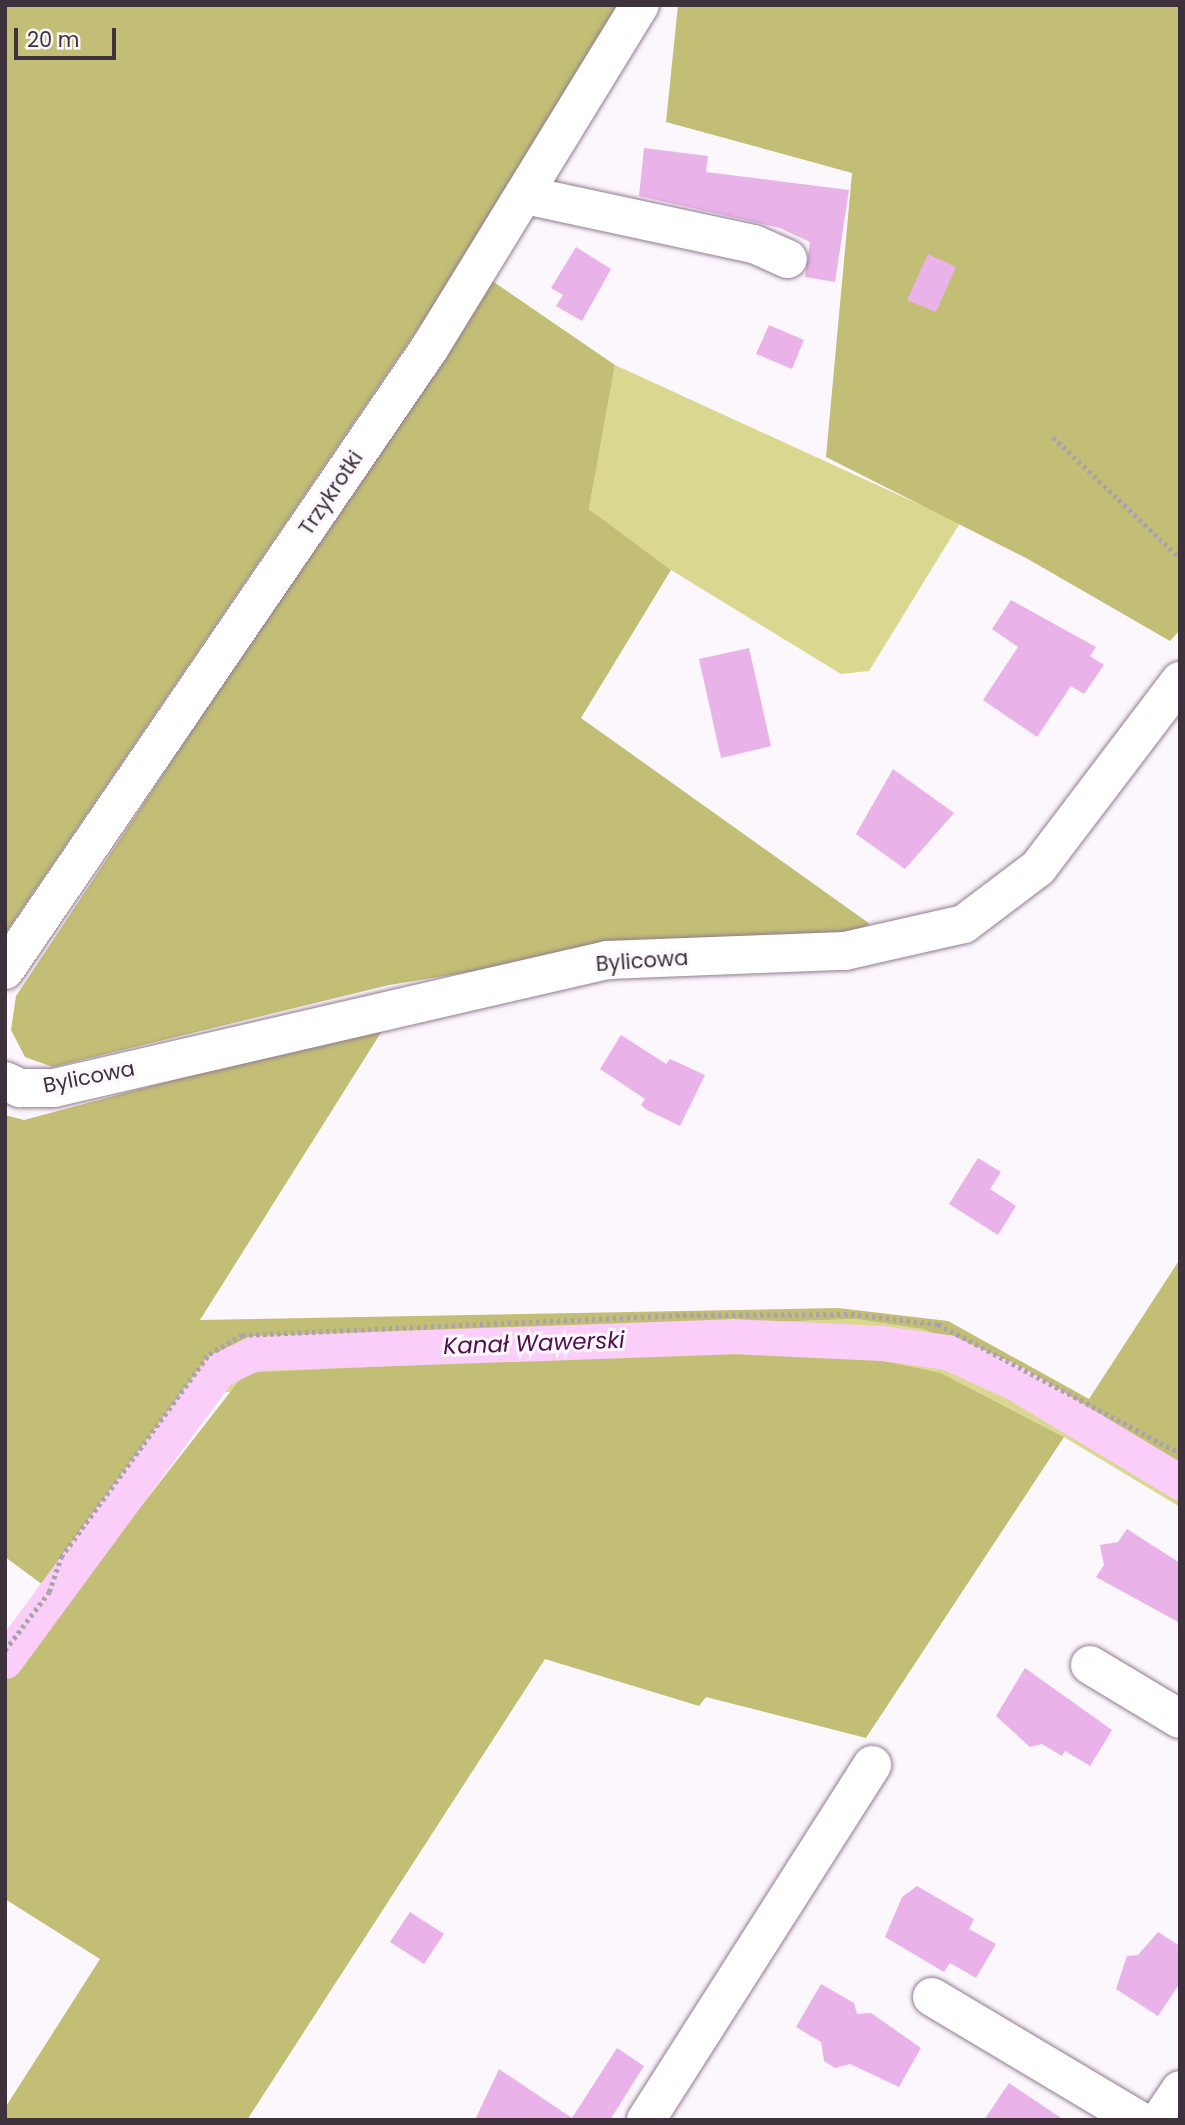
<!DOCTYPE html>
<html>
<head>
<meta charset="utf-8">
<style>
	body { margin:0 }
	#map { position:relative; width:1185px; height:2125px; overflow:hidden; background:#fcf7fc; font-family:Poppins,sans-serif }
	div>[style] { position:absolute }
	.green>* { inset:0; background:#dad791 }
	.forest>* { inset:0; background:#c2be76 }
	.canal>* { height:35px; margin:-17.5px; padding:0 17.5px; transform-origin:17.5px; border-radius:17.5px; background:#facef9 }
	.building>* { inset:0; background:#e9b2e8 }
	.path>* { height:4.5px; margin-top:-2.25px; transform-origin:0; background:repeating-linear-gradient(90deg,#aba3aa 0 3.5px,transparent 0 7px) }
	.roads { filter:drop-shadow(0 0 2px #917a91) drop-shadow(0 0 2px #917a91) }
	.minor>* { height:38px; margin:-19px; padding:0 19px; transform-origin:19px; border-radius:19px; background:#fff }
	span { translate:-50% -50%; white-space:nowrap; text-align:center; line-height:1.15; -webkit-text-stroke:6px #fcf7fc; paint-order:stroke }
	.street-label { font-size:21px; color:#3d323c }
	.water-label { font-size:23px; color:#4e0e50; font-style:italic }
	.frame { position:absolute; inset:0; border:7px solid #3d323c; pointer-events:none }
	.scale { position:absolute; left:14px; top:28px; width:102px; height:32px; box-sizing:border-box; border:4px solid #3d323c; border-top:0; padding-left:9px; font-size:21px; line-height:24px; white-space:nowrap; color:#3d323c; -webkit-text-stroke:5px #fcf7fc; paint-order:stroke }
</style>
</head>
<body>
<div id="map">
	<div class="green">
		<div style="clip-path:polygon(615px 365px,960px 523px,869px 671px,841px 674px,671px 570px,589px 509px)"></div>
		<div style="clip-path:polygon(856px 1319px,922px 1329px,1012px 1362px,1180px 1462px,1180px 1507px,1064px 1437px,941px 1373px,225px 1392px,5px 1681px,5px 1635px,223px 1354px,242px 1341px)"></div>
	</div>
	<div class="forest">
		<div style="clip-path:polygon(5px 5px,619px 5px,462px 264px,5px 934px)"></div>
		<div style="clip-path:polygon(678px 5px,1180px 5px,1180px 630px,1170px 641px,1026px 558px,826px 457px,852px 173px,666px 122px)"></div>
		<div style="clip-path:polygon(491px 280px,615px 365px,589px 509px,671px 570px,581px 718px,870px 924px,850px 933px,476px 971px,389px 985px,53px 1067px,25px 1057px,11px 1030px,16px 996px)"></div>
		<div style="clip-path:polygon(387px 1023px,200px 1320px,838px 1308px,948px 1321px,1089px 1399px,1180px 1259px,1180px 1462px,1012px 1362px,922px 1329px,856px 1319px,242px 1341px,223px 1354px,43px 1585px,5px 1557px,5px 1115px,24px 1120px)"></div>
		<div style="clip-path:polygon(812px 1346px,941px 1373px,1064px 1437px,866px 1738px,706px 1697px,699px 1706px,545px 1659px,247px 2120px,5px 2120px,5px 2108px,100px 1959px,5px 1899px,5px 1681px,245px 1373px)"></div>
	</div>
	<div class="canal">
		<div style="left:5px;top:1661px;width:361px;rotate:-53.7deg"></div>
		<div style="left:219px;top:1370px;width:39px;rotate:-26deg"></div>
		<div style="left:254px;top:1353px;width:478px;rotate:-2deg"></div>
		<div style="left:732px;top:1336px;width:150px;rotate:2.7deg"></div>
		<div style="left:882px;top:1343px;width:66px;rotate:7.9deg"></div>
		<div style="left:947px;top:1352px;width:75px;rotate:24.5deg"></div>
		<div style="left:1015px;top:1383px;width:192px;rotate:31deg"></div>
	</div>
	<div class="building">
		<div style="clip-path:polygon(644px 148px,708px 156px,706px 172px,849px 190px,835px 282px,805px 277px,810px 242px,780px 228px,639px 196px)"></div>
		<div style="clip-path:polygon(576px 247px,611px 269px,582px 321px,556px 306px,563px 295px,551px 288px)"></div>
		<div style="clip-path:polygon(928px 254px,956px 267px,936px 312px,907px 300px)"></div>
		<div style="clip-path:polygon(769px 325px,804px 340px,792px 369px,756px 354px)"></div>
		<div style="clip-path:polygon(1011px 600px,1096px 647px,1090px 656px,1104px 665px,1084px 694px,1071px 686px,1037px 737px,983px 700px,1018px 647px,992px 629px)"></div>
		<div style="clip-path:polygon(749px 648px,771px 746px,721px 758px,699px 659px)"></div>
		<div style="clip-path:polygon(893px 769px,954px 813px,905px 869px,856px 834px)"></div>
		<div style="clip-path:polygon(621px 1035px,666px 1064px,670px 1059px,705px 1075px,680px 1126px,647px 1110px,641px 1105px,645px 1099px,600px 1069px)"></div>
		<div style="clip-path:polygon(978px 1158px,1001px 1172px,990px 1189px,1016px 1206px,998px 1235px,949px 1204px)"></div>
		<div style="clip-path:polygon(1127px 1529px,1180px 1563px,1180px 1623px,1096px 1577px,1104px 1565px,1100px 1545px,1118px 1542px)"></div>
		<div style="clip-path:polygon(1025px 1668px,1112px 1730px,1090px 1766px,1065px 1751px,1062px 1756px,1042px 1744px,1030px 1747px,996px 1716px)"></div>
		<div style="clip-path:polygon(917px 1886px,974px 1919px,969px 1929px,996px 1944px,976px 1978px,950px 1963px,944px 1972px,885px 1937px,902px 1897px)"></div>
		<div style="clip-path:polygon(410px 1912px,444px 1934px,424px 1964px,390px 1942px)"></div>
		<div style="clip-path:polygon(1158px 1932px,1180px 1946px,1180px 1983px,1158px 2016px,1116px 1989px,1127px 1956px,1138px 1955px)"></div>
		<div style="clip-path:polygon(821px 1984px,854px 2003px,857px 2014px,871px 2013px,921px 2048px,899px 2087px,850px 2064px,835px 2068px,824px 2061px,821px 2042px,796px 2027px)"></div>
		<div style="clip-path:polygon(617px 2048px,644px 2066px,610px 2120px,475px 2120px,499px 2069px,572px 2118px)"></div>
		<div style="clip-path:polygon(1009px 2083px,1064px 2120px,984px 2120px)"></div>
	</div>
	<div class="path">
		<div style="left:1053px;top:437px;width:175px;rotate:43.6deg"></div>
		<div style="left:5px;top:1650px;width:73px;rotate:-52.8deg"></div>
		<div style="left:49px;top:1592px;width:37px;rotate:-71deg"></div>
		<div style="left:61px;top:1557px;width:251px;rotate:-53.9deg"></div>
		<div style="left:209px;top:1354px;width:38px;rotate:-30deg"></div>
		<div style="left:242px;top:1335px;width:434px;rotate:-2.6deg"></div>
		<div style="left:676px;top:1315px;width:175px;rotate:-0.3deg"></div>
		<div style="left:851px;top:1314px;width:88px;rotate:6.6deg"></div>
		<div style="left:938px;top:1324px;width:274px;rotate:28.1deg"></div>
	</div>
	<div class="roads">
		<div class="minor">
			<div style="left:525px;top:195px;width:234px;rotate:12.1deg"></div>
			<div style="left:754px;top:244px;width:37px;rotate:24deg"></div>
			<div style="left:5px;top:970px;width:752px;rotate:-55.68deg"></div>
			<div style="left:429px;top:349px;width:404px;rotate:-58.5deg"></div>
			<div style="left:5px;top:1081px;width:17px;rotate:25deg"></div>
			<div style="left:20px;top:1088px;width:34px"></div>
			<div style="left:54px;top:1088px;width:568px;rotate:-13.03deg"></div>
			<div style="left:607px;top:960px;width:238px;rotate:-2.2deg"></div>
			<div style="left:845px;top:951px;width:122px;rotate:-12.8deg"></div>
			<div style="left:964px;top:924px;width:93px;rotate:-37.1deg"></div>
			<div style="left:1038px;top:868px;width:235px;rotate:-52.8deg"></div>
			<div style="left:1090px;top:1665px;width:105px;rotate:31deg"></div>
			<div style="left:932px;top:1997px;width:240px;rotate:30.8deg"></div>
			<div style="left:646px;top:2120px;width:421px;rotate:-57.5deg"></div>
			<div style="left:1160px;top:2120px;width:36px;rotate:-56deg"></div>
		</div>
	</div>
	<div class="street-label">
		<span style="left:331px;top:493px;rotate:-56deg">Trzykrotki</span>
		<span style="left:642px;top:961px;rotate:-4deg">Bylicowa</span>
		<span style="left:89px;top:1077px;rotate:-11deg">Bylicowa</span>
	</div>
	<div class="water-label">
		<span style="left:534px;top:1343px;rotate:-2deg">Kanał Wawerski</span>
	</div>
	<div class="frame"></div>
	<div class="scale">20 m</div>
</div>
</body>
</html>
